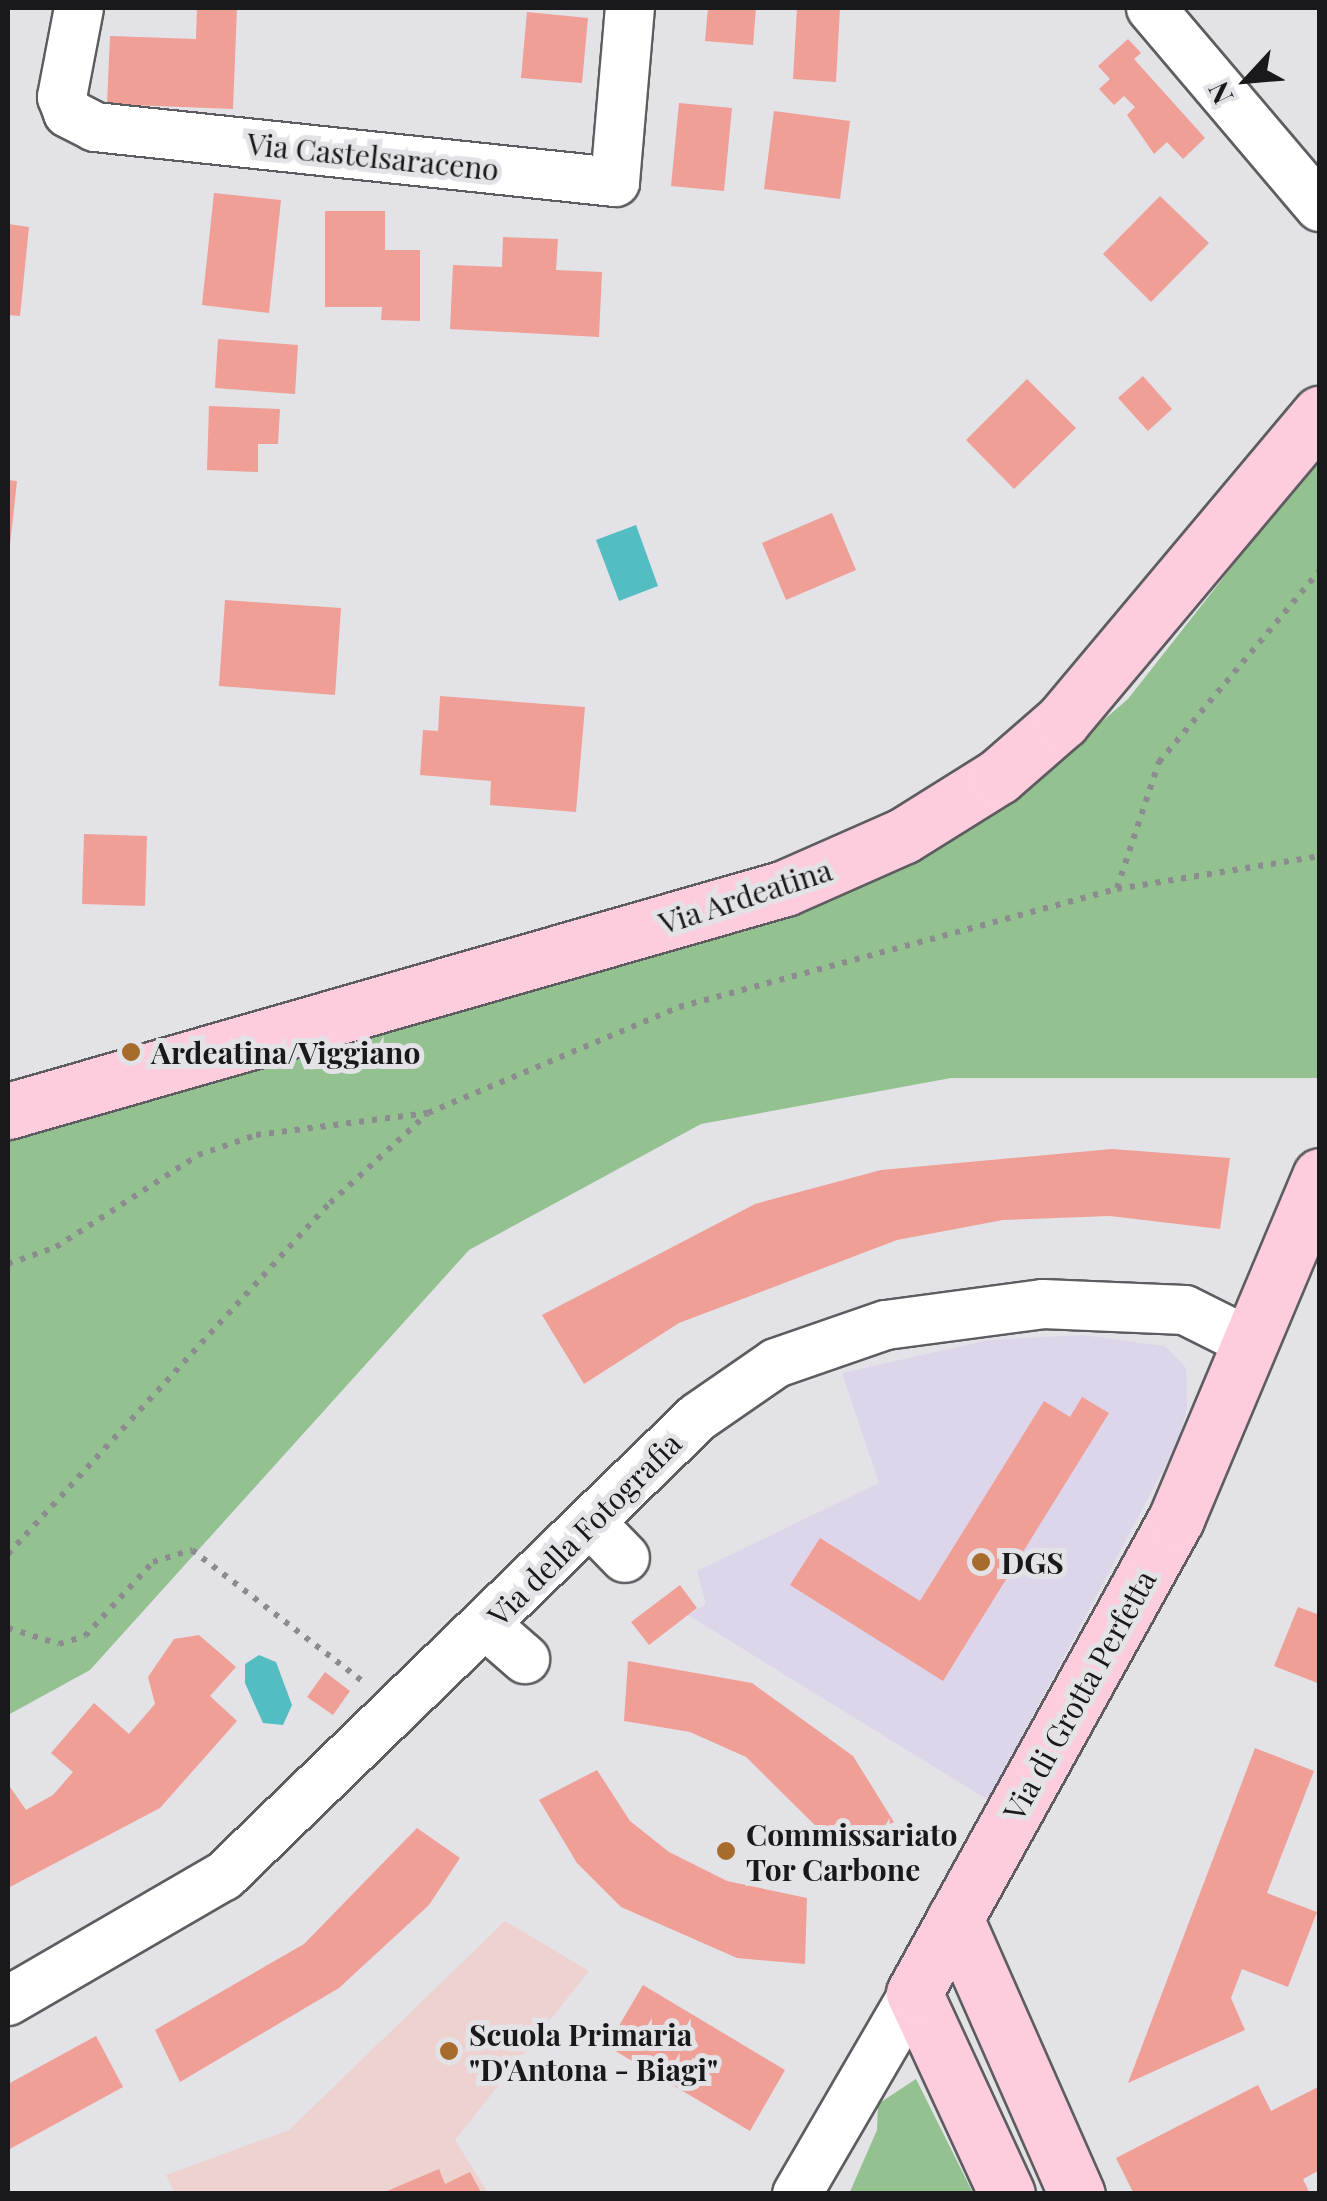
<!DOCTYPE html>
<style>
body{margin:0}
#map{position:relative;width:1327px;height:2201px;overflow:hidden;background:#e3e2e7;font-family:"Playfair Display",serif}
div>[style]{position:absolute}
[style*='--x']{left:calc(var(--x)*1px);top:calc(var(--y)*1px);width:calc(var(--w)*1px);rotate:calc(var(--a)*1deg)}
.commercial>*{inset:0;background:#ddd5ea}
.education>*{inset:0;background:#edd2cf}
.green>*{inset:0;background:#94c190}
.water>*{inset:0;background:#53bdc2}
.building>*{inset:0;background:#ef9f95}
.path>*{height:6px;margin-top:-3px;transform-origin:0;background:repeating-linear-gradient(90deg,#8c8b8f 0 5px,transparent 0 13px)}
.roads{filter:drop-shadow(2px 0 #5d5d61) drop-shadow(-2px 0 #5d5d61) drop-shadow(0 2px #5d5d61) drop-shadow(0 -2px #5d5d61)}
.minor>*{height:48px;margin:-24px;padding:0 24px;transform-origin:24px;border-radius:24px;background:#fff}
.major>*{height:55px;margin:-27.5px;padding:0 27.5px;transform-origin:27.5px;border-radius:27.5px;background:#fdcdde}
.dots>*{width:28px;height:28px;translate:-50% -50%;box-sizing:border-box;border:5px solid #e3e2e7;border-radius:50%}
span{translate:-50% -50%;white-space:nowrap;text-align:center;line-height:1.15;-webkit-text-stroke:10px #e3e2e7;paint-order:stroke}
.street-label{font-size:30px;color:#19191b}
.poi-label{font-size:30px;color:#19191b;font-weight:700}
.left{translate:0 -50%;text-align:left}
.frame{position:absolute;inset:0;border:10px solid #19191b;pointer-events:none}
.north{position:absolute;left:1197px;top:30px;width:100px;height:100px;-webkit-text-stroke:8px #e3e2e7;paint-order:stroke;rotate:244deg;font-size:28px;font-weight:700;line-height:40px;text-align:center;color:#19191b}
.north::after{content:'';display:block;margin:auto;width:35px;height:45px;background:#19191b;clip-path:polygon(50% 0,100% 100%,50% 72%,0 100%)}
</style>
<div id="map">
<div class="commercial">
<i style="clip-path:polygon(1082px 1335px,1165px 1346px,1186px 1368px,1187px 1408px,1179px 1440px,988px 1800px,688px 1615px,706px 1604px,697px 1571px,879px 1483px,842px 1373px,989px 1340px)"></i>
</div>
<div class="education">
<i style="clip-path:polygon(505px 1921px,589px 1971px,455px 2140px,488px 2193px,175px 2193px,166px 2175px,289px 2130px)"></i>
</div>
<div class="green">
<i style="clip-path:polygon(1319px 456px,1319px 1078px,951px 1078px,701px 1124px,469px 1250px,90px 1670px,8px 1715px,8px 1140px,712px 936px,868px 877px,1001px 808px,1128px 699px)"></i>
<i style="clip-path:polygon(916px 2079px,973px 2193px,849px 2194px,877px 2130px,878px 2104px)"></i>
</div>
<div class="water">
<i style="clip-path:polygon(636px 525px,658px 586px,619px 601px,596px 540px)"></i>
<i style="clip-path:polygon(259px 1655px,276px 1662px,292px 1705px,283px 1725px,263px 1723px,245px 1683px,245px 1664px)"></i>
</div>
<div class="building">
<i style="clip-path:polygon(197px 8px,237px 8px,233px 109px,107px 104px,110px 36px,196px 39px)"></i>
<i style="clip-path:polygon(708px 8px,756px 8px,753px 45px,705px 41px)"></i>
<i style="clip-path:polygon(797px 8px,840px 8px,836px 82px,793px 79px)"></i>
<i style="clip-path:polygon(527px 12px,588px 18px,582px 83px,521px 78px)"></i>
<i style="clip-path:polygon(1128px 39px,1141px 53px,1134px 59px,1205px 138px,1183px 159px,1167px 142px,1154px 154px,1127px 115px,1135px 107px,1124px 96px,1114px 105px,1099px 89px,1110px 79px,1098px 66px)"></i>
<i style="clip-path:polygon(679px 103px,732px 108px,724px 191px,671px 186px)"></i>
<i style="clip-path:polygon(774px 111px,850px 121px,840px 199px,764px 189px)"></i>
<i style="clip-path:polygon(214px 193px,281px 200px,269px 313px,202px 305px)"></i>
<i style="clip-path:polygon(1160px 196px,1209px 243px,1151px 302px,1103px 254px)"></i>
<i style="clip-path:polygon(325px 211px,385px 211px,385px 250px,420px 250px,420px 321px,381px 320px,382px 307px,325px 307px)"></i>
<i style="clip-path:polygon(8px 224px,29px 227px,20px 316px,8px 315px)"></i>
<i style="clip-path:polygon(503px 237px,558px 239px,556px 270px,602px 272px,599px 337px,450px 329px,453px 265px,502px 267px)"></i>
<i style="clip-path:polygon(218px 339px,298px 345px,295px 394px,215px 388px)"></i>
<i style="clip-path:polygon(1143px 376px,1172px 409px,1148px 431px,1118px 398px)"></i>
<i style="clip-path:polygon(1027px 379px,1076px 428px,1014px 489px,966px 440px)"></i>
<i style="clip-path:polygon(209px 406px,280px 409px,278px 444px,258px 444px,258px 472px,207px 470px)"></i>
<i style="clip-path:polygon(8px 480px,17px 481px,10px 545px,8px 545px)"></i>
<i style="clip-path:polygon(832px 513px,856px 570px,786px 600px,762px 543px)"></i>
<i style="clip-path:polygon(225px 600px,341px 608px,335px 695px,219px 686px)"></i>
<i style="clip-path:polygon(440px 696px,585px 707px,576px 812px,490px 805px,491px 781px,420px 775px,423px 730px,438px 731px)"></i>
<i style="clip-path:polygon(84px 834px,147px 836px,145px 906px,82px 904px)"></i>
<i style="clip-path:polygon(1112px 1149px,1230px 1158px,1220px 1229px,1110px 1216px,1003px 1220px,897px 1240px,679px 1323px,584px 1384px,542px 1315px,755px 1204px,881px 1170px)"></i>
<i style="clip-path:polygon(1082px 1397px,1109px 1413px,943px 1681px,790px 1585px,820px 1538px,920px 1601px,1044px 1401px,1070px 1417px)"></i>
<i style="clip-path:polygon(680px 1585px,697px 1608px,649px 1645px,631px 1622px)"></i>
<i style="clip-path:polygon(1298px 1607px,1320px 1615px,1320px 1684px,1274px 1666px)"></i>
<i style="clip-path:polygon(199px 1635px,236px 1667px,210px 1696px,237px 1721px,160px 1808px,8px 1888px,8px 1784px,26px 1810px,53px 1795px,73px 1772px,51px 1753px,94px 1703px,129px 1734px,155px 1704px,148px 1677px,174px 1639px)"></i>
<i style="clip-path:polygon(628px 1661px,752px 1683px,853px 1756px,894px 1822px,837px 1847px,746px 1757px,690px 1732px,624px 1721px)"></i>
<i style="clip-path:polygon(325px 1672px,350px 1691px,333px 1715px,307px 1697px)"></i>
<i style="clip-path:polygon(1255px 1748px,1314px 1771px,1267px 1893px,1317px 1912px,1288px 1987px,1242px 1969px,1231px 1998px,1245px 2030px,1128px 2083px)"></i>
<i style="clip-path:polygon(597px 1770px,630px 1821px,669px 1852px,727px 1881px,807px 1898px,805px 1964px,737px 1958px,621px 1907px,577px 1863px,539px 1800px)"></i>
<i style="clip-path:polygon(417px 1828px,460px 1858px,429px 1905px,339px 1988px,180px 2082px,155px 2030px,304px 1944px)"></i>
<i style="clip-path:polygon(643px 1985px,785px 2070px,750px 2131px,607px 2046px)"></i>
<i style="clip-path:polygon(96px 2036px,123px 2087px,8px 2150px,8px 2084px)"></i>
<i style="clip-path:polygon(1258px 2085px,1271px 2111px,1320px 2086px,1320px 2170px,1303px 2179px,1310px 2194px,1134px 2194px,1116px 2158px)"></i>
<i style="clip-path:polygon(439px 2169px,445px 2184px,470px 2172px,482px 2194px,380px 2194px)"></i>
</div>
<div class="path">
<i style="--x:1117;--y:888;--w:133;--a:-71.6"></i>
<i style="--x:1159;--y:762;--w:251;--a:-50"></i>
<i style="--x:8;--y:1264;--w:51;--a:-19.5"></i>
<i style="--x:56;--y:1247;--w:169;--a:-32.9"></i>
<i style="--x:198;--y:1155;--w:61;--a:-19"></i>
<i style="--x:256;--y:1135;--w:173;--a:-7.3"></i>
<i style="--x:428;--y:1113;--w:272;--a:-22.9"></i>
<i style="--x:679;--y:1007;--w:454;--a:-15.1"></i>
<i style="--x:1117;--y:889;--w:206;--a:-9.2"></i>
<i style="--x:8;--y:1554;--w:476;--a:-47.5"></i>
<i style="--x:330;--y:1203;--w:132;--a:-42.5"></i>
<i style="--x:8;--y:1628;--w:53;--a:17.4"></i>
<i style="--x:59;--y:1644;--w:27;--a:-17"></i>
<i style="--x:85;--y:1636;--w:100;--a:-47.4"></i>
<i style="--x:153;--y:1562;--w:41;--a:-17.1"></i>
<i style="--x:192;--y:1550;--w:220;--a:37.6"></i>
</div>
<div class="roads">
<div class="minor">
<i style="--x:79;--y:8;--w:91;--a:100.8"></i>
<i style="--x:62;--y:97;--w:17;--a:69"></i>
<i style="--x:68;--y:113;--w:30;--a:27"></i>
<i style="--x:95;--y:127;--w:523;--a:6.04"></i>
<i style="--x:615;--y:182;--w:175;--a:-85.1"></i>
<i style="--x:1151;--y:8;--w:261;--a:49.7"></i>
<i style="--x:590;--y:1522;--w:50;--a:45.8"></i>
<i style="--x:486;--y:1625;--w:52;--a:41.1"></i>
<i style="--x:8;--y:2001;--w:250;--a:-30.1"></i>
<i style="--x:224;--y:1876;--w:660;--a:-44.08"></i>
<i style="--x:698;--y:1417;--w:95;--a:-34.7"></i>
<i style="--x:776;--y:1363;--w:116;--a:-19.1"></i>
<i style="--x:886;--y:1325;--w:158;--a:-7.6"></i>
<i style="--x:1043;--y:1304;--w:142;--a:2.4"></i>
<i style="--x:1185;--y:1310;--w:76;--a:26.6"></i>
<i style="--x:797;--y:2194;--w:233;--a:-59.8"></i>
</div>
<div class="major">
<i style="--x:8;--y:1111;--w:808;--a:-16.01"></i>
<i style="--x:785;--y:888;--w:129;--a:-23.8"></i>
<i style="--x:903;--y:836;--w:113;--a:-32"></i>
<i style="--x:999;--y:776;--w:84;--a:-41.1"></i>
<i style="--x:1062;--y:721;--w:401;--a:-50"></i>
<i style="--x:955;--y:1918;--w:302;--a:66.2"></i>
<i style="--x:1007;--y:2194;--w:221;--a:-114.8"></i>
<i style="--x:914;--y:1993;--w:542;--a:-61.07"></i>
<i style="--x:1176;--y:1519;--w:372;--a:-67.2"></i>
</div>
</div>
<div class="dots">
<i style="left:131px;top:1052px;background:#a76c2d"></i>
<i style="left:981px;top:1562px;background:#a76c2d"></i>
<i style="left:726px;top:1851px;background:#a76c2d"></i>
<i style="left:449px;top:2051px;background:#a76c2d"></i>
</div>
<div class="street-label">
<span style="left:373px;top:156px;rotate:6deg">Via Castelsaraceno</span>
<span style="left:745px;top:896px;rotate:-18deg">Via Ardeatina</span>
<span style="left:584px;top:1529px;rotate:-45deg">Via della Fotografia</span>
<span style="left:1079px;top:1695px;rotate:-61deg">Via di Grotta Perfetta</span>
</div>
<div class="poi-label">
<span class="left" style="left:151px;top:1052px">Ardeatina/Viggiano</span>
<span class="left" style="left:1001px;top:1562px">DGS</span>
<span class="left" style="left:746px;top:1851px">Commissariato<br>Tor Carbone</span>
<span class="left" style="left:469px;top:2051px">Scuola Primaria<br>"D'Antona - Biagi"</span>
</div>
<div class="frame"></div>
<div class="north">N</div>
</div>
